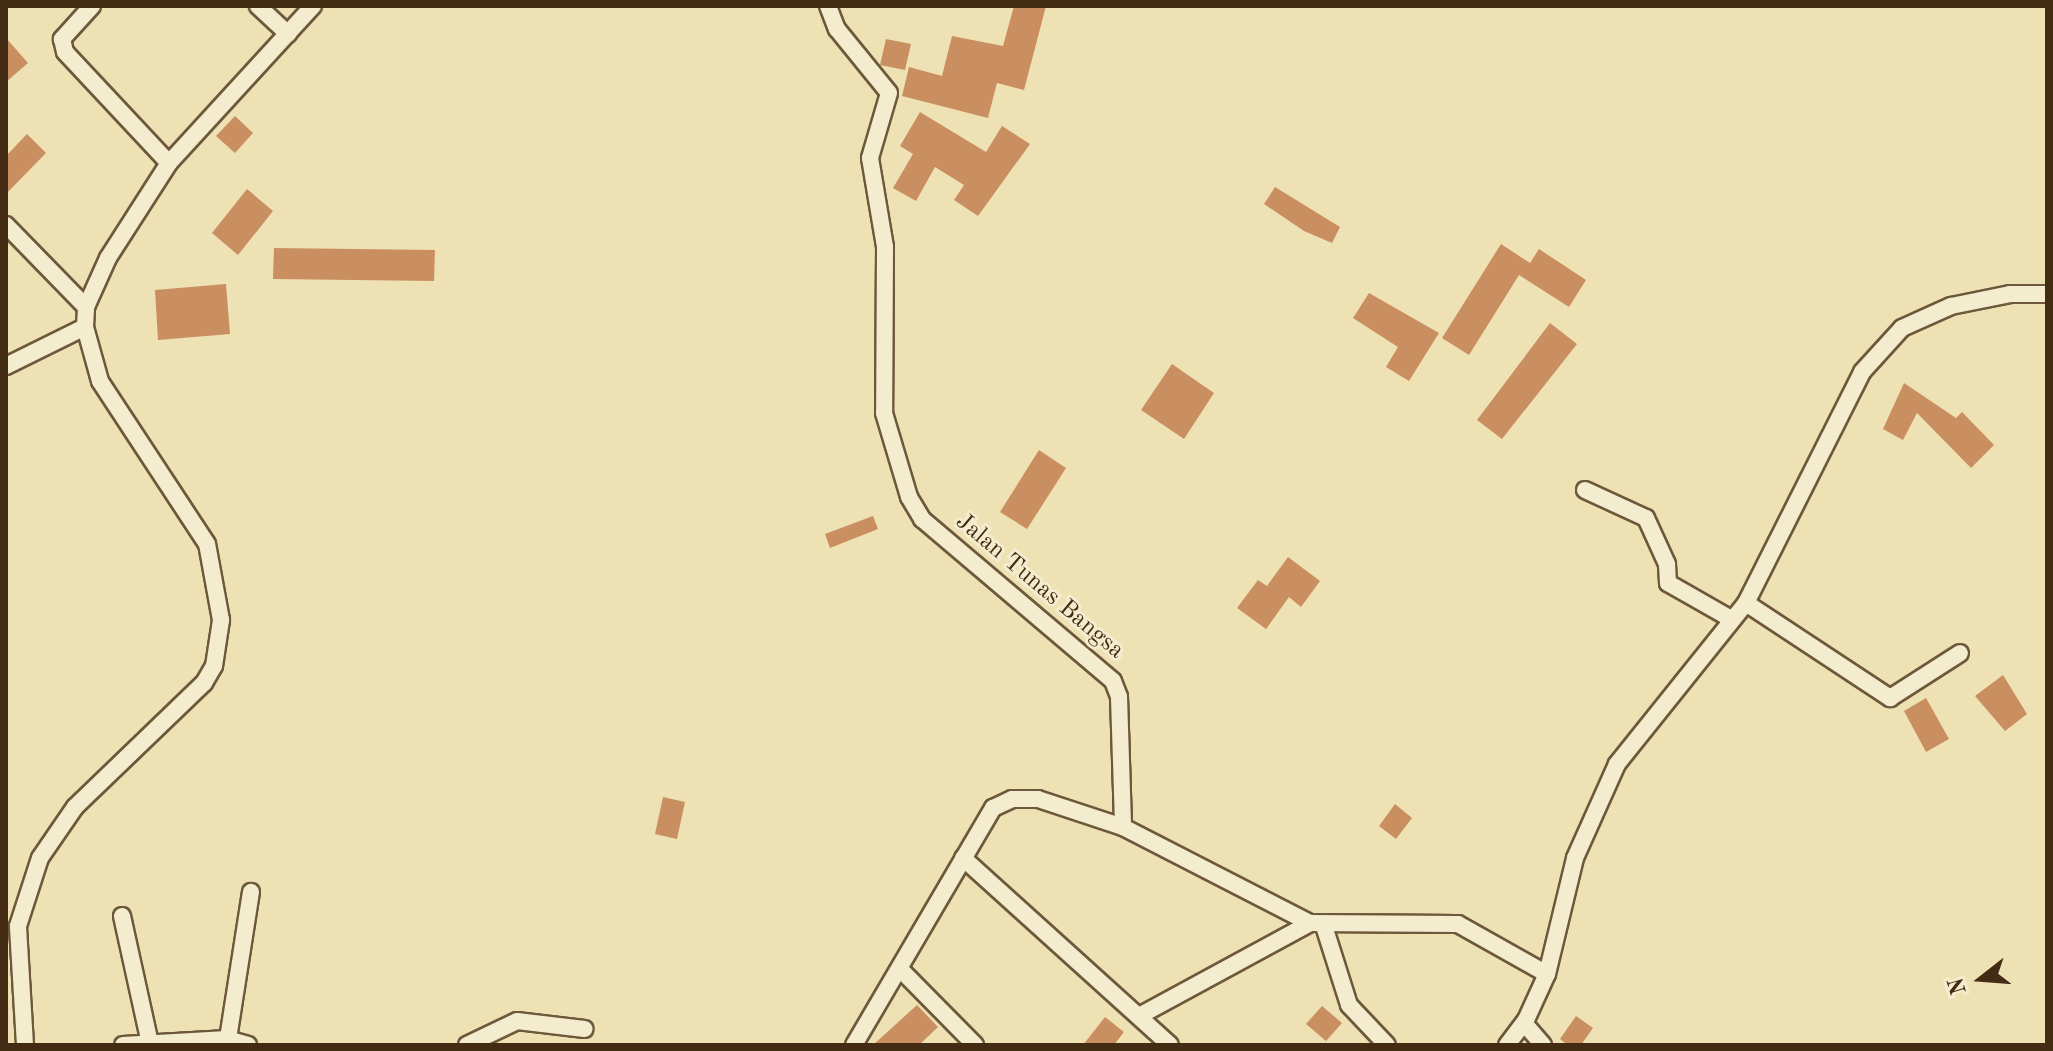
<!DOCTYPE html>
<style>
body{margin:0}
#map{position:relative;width:2053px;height:1051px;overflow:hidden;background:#eee1b4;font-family:"Old Standard TT",serif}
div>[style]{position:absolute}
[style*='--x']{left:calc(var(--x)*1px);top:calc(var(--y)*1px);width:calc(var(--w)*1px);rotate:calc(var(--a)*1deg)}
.building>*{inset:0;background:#ca8f60}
.roads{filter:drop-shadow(2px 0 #6e583b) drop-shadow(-2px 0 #6e583b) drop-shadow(0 2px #6e583b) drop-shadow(0 -2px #6e583b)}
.minor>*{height:16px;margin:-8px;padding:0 8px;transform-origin:8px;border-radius:8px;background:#f4ecce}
span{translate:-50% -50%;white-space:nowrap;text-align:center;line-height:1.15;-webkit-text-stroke:6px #f4ecce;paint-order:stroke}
.street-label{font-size:24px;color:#442b13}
.frame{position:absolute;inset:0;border:8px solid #442b13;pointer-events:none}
.north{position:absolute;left:1941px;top:939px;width:80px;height:80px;-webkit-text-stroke:6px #f4ecce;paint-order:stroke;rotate:253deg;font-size:22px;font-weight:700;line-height:32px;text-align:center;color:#442b13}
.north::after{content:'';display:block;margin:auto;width:28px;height:36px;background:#442b13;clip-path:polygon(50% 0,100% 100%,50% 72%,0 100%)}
</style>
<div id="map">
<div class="building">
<i style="clip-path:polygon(1014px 6px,1046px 6px,1024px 90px,997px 83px,988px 118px,902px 96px,909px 67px,942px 76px,952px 36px,1003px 46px)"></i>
<i style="clip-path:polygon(6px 38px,28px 63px,6px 82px)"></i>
<i style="clip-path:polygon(886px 39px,911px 44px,905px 70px,880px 65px)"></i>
<i style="clip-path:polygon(920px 112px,986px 152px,1002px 126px,1030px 144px,978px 216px,954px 200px,964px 185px,935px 167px,916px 201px,893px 188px,913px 154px,900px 146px)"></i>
<i style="clip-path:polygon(235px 116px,253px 133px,235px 153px,216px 136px)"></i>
<i style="clip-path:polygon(27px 134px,46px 153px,6px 194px,6px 156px)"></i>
<i style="clip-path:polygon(1275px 187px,1340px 227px,1332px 243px,1304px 231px,1264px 204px)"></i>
<i style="clip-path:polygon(247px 189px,273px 211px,238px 255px,212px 233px)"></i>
<i style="clip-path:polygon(1501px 244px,1530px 263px,1539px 249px,1586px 280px,1569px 307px,1519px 275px,1469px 355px,1442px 338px)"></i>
<i style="clip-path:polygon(274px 248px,435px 250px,434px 281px,273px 279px)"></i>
<i style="clip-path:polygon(226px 284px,230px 334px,158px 340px,155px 290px)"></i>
<i style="clip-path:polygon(1369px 293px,1439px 333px,1409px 381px,1386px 367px,1398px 347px,1353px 318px)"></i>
<i style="clip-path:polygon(1550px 323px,1577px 344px,1502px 439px,1477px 420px)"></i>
<i style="clip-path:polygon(1172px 364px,1214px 393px,1184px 439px,1141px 410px)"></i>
<i style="clip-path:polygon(1904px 383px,1956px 418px,1962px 412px,1994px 445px,1971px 468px,1917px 413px,1903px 440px,1883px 429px)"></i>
<i style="clip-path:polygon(1039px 450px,1066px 468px,1027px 529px,1000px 512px)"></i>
<i style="clip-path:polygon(873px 516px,878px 529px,830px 548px,825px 534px)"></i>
<i style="clip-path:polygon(1288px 557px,1320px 581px,1301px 607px,1289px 597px,1266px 629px,1237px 608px,1258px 580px,1267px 586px)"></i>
<i style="clip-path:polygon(2003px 675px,2027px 714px,2005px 731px,1975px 696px)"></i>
<i style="clip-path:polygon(1926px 698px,1949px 739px,1926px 752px,1904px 711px)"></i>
<i style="clip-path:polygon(663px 797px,685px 802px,677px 839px,655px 834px)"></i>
<i style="clip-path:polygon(1395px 804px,1412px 818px,1396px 839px,1379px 826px)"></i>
<i style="clip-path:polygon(917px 1005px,938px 1027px,919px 1045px,873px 1045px)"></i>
<i style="clip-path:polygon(1322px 1006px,1342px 1023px,1326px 1041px,1306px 1024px)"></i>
<i style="clip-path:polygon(1576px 1016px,1593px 1028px,1581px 1045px,1568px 1045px,1560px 1039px)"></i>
<i style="clip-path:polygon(1105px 1017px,1124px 1032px,1114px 1045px,1083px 1045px)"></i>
</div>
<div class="roads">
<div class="minor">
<i style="--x:92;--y:6;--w:45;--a:132.3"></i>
<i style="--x:62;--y:39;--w:13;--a:77"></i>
<i style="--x:65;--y:52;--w:152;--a:46.9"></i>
<i style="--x:258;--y:6;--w:41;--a:43"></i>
<i style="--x:828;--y:6;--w:25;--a:69"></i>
<i style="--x:837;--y:29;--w:82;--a:50.9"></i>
<i style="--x:889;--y:93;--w:68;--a:106.3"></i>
<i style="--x:870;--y:158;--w:90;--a:80.4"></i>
<i style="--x:885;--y:247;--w:166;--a:90.3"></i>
<i style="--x:884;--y:413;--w:88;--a:73.4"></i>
<i style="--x:909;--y:497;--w:26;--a:59"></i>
<i style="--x:922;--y:519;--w:250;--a:40.3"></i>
<i style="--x:1113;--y:681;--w:17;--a:69"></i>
<i style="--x:1119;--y:697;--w:130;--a:88.2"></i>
<i style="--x:1123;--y:827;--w:210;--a:27.2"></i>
<i style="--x:1310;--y:923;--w:148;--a:0.4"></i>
<i style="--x:1458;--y:924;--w:102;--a:29.3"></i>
<i style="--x:6;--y:225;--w:115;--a:45.7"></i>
<i style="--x:6;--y:366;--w:88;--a:-26.3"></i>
<i style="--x:1585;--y:490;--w:67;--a:24.7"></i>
<i style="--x:1646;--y:518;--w:51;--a:65.5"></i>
<i style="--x:1667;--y:564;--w:19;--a:87"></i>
<i style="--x:1668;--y:583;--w:73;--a:29.7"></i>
<i style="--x:1746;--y:603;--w:173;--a:33.4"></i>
<i style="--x:1890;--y:698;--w:83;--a:-32.7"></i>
<i style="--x:963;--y:858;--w:279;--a:42.1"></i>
<i style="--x:122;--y:916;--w:130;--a:77.6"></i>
<i style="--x:1324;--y:926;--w:83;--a:72.4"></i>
<i style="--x:1349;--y:1005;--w:55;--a:46.5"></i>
<i style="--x:900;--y:969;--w:107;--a:45.4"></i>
<i style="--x:1139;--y:1016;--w:195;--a:-28.5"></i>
<i style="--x:1524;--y:1023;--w:29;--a:49"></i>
<i style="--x:25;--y:1045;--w:119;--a:-93.4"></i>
<i style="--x:18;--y:926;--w:71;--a:-72.1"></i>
<i style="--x:40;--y:858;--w:62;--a:-55.5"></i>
<i style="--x:75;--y:807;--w:179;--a:-43.9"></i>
<i style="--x:204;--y:683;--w:20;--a:-60"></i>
<i style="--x:214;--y:666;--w:47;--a:-81.3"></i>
<i style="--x:221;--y:620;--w:77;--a:-100.4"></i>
<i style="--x:207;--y:544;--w:195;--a:-123.3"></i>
<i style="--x:100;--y:381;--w:56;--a:-105.5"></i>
<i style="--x:85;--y:327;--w:20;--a:-87"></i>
<i style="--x:86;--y:307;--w:54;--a:-65.8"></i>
<i style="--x:108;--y:258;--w:113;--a:-57.3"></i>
<i style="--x:169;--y:163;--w:213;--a:-47.5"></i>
<i style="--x:123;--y:1045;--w:104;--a:-3.3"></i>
<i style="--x:227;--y:1039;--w:22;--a:16"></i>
<i style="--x:227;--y:1045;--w:155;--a:-81.1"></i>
<i style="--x:467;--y:1045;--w:55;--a:-25.6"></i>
<i style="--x:517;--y:1021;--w:68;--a:6.7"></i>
<i style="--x:854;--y:1045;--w:275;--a:-59.6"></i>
<i style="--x:993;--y:808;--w:21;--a:-25"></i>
<i style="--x:1012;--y:799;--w:26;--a:0"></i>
<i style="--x:1038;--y:799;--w:89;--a:18.2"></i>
<i style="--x:1507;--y:1045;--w:31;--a:-53"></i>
<i style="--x:1526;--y:1020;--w:51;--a:-65.5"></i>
<i style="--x:1547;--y:974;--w:119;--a:-76.4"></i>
<i style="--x:1575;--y:858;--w:103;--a:-65.9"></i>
<i style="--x:1617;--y:764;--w:206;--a:-51.3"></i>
<i style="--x:1746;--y:603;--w:258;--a:-63.3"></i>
<i style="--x:1862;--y:372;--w:59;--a:-47.7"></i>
<i style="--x:1902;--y:328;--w:54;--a:-24.2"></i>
<i style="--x:1951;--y:306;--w:60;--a:-11.5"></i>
<i style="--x:2010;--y:294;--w:37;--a:0"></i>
</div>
</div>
<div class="street-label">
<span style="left:1039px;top:587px;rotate:40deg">Jalan Tunas Bangsa</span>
</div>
<div class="frame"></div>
<div class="north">N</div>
</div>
